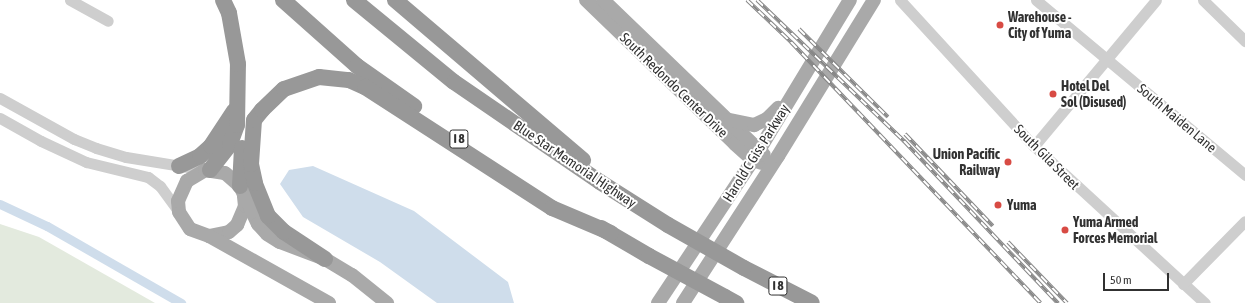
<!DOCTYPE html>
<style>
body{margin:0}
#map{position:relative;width:1245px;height:303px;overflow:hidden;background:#fff;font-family:"Asap Condensed",sans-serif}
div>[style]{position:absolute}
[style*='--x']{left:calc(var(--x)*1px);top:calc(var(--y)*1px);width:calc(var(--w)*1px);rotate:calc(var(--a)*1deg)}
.green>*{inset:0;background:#e3eade}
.water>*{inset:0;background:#cfddeb}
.canal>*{height:9px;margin:-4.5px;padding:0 4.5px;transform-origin:4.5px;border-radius:4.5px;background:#cfddeb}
.minor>*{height:11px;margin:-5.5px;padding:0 5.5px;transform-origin:5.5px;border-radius:5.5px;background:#cecece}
.major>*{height:14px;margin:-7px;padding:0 7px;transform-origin:7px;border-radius:7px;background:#a9a9a9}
.highway>*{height:16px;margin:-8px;padding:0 8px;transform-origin:8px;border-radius:8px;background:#989898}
.rail>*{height:4px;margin-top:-2px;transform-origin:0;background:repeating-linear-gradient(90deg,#fff 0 8px,#868686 0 16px);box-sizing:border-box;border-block:1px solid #868686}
.highway-bridge>*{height:16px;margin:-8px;padding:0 8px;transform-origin:8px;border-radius:8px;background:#989898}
.dots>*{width:11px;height:11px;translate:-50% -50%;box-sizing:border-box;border:2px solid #fff;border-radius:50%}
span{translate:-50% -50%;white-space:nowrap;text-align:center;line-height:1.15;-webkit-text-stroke:4px #fff;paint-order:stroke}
.shield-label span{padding:1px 3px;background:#fff;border:1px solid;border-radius:3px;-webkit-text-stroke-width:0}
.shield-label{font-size:13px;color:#313131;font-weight:700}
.poi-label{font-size:14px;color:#313131;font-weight:700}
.left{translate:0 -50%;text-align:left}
.right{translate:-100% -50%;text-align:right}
.street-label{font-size:14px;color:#313131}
.scale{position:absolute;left:1103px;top:273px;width:66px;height:18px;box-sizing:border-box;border:2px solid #313131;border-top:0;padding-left:5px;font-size:12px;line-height:14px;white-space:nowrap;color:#313131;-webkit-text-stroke:3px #fff;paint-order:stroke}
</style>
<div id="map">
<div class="green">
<i style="clip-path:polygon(0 224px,39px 237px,155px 303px,0 303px)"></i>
</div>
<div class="water">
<i style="clip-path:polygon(313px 166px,414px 211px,508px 282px,514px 303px,437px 303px,380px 262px,303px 217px,280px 184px,289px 170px)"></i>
</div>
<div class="canal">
<i style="--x:0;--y:204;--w:52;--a:25.1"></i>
<i style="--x:47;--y:226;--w:155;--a:29.9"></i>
</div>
<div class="minor">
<i style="--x:70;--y:0;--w:43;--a:28.9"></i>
<i style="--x:900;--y:0;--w:198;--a:47.5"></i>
<i style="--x:1034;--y:146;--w:232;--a:42.6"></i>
<i style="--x:1036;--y:0;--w:273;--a:39.9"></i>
<i style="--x:1203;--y:0;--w:59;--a:44.3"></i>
<i style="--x:0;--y:98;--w:85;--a:29"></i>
<i style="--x:74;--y:139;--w:24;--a:22"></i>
<i style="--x:96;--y:148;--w:31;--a:17"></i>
<i style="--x:126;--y:157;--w:80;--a:9.3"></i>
<i style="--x:0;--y:118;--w:47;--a:29.3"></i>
<i style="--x:41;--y:141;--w:50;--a:25"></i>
<i style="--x:86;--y:162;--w:64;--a:13.6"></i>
<i style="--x:148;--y:177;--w:15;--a:37"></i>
<i style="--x:160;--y:186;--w:32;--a:54"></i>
<i style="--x:1034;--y:146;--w:190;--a:-50.1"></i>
<i style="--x:1183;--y:284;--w:88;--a:-45.5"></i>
</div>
<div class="major">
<i style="--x:586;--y:0;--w:207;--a:44"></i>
<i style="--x:735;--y:144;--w:24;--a:42"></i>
<i style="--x:753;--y:160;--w:9;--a:18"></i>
<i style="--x:603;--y:0;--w:223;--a:43.9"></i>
<i style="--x:730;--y:120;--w:25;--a:12"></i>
<i style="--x:754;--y:125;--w:14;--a:-25"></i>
<i style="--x:767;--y:119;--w:16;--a:-45"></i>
<i style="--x:209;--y:236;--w:20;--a:-11"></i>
<i style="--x:229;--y:232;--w:11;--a:-41"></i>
<i style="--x:237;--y:225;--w:21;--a:-67"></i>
<i style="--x:245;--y:206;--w:10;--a:-96"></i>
<i style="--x:329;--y:303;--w:137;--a:-150.8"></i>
<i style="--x:209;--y:236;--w:20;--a:-160"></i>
<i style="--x:190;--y:229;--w:20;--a:-123"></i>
<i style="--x:179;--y:212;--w:11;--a:-95"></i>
<i style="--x:178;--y:201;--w:22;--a:-66"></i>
<i style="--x:187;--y:181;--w:21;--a:-31"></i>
<i style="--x:205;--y:170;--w:20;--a:9"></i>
<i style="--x:225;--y:173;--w:20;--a:41"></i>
<i style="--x:240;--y:186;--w:42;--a:64.7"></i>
<i style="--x:258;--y:224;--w:13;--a:48"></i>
<i style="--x:267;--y:234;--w:15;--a:32"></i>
<i style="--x:280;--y:242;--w:48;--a:20.7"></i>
<i style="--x:325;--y:259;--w:31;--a:31"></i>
<i style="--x:352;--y:275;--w:45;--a:38.7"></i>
<i style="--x:658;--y:303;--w:172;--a:-56.4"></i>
<i style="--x:753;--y:160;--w:187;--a:-58.8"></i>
<i style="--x:683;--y:303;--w:175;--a:-57.1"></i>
<i style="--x:778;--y:156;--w:183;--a:-58.4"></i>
</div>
<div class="highway">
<i style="--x:283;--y:0;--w:99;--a:41.7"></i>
<i style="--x:357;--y:66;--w:70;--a:35.1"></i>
<i style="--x:354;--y:0;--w:129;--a:39.4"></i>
<i style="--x:454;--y:82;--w:177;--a:34.4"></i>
<i style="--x:600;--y:182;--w:80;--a:32.3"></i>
<i style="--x:395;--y:0;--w:247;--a:40.4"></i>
<i style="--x:179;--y:166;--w:23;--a:-25"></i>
<i style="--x:200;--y:156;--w:15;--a:-42"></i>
<i style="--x:211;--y:146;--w:42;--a:-56.7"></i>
<i style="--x:210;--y:170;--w:33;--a:-52"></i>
<i style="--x:230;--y:144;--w:20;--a:-70"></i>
<i style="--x:237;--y:125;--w:61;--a:-89.1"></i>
<i style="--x:238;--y:64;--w:52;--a:-100"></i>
<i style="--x:229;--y:13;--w:14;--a:-115"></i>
<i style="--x:240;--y:186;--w:38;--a:-87"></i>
<i style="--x:601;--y:228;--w:56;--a:30.3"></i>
<i style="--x:325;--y:259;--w:49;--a:-146.6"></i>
<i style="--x:284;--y:232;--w:23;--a:-135"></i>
<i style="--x:268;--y:216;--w:35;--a:-112"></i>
<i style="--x:255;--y:183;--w:19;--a:-102"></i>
<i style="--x:251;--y:164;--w:44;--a:-86.1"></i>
<i style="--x:254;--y:120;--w:13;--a:-51"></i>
<i style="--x:262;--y:110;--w:30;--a:-44"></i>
<i style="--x:284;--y:89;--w:37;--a:-19"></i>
<i style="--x:319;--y:77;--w:30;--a:6"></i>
<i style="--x:349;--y:80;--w:17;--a:24"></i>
<i style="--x:365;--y:87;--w:223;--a:32.9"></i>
<i style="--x:552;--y:208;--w:64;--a:23"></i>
<i style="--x:744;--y:268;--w:76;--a:27.2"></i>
<i style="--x:725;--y:297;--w:13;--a:29"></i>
</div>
<div class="rail">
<i style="--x:747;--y:0;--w:61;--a:43.7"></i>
<i style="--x:791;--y:42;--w:361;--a:46.3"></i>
<i style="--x:757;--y:0;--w:204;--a:43.8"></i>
<i style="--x:904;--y:141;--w:224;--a:46.5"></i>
<i style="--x:799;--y:29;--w:125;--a:44.7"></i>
<i style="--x:905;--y:134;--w:127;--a:46.3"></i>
<i style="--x:1008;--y:242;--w:85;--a:46"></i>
</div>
<div class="highway-bridge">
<i style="--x:668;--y:225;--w:87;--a:29.5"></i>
<i style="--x:649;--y:256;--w:86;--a:28.3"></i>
</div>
<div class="dots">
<i style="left:1000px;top:25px;background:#d84b44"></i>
<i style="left:1053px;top:94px;background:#d84b44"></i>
<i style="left:1008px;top:162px;background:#d84b44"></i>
<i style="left:998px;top:205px;background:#d84b44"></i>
<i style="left:1065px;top:230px;background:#d84b44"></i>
</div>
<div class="shield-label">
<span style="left:459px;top:139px">I 8</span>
<span style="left:778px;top:286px">I 8</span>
</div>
<div class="poi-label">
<span class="left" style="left:1008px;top:25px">Warehouse -<br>City of Yuma</span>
<span class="left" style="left:1061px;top:94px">Hotel Del<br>Sol (Disused)</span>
<span class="right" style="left:1000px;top:162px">Union Pacific<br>Railway</span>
<span class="left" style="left:1007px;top:205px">Yuma</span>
<span class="left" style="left:1073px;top:230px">Yuma Armed<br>Forces Memorial</span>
</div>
<div class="street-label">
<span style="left:674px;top:85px;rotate:44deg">South Redondo Center Drive</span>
<span style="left:1177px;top:118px;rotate:40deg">South Maiden Lane</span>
<span style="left:756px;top:153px;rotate:-58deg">Harold C Giss Parkway</span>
<span style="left:1047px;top:157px;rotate:45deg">South Gila Street</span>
<span style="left:575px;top:164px;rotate:34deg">Blue Star Memorial Highway</span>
</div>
<div class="scale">50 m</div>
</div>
